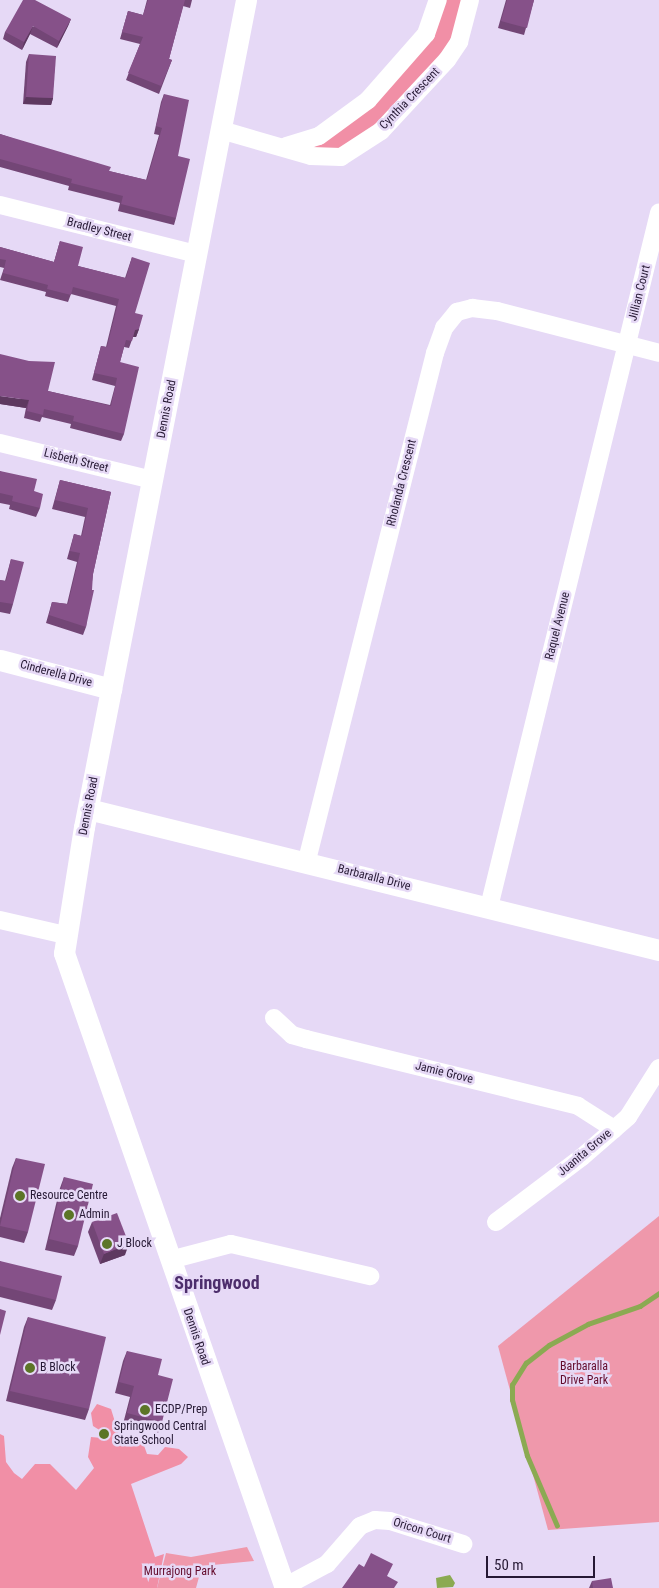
<!DOCTYPE html>
<style>
body{margin:0}
#map{position:relative;width:659px;height:1588px;overflow:hidden;background:#e6d9f6;font-family:"Roboto Condensed",sans-serif}
div>[style]{position:absolute}
[style*='--x']{left:calc(var(--x)*1px);top:calc(var(--y)*1px);width:calc(var(--w)*1px);rotate:calc(var(--a)*1deg)}
.green>*{inset:0;background:#ef98ab}
.forest>*{inset:0;background:#f18fa6}
.water>*{inset:0;background:#8baa52}
.stream>*{height:4.5px;margin:-2.25px;padding:0 2.25px;transform-origin:2.25px;border-radius:2.25px;background:#8baa52}
.minor>*{height:18px;margin:-9px;padding:0 9px;transform-origin:9px;border-radius:9px;background:#fff}
.tertiary>*{height:21px;margin:-10.5px;padding:0 10.5px;transform-origin:10.5px;border-radius:10.5px;background:#fff}
.wall>*{inset:0;background:#734676}
.shaded-wall>*{inset:0;background:#5e3960}
.building>*{inset:0;background:#865189}
.dots>*{width:14px;height:14px;translate:-50% -50%;box-sizing:border-box;border:2px solid #e6d9f6;border-radius:50%}
span{translate:-50% -50%;white-space:nowrap;text-align:center;line-height:1.15;-webkit-text-stroke:5px #e6d9f6;paint-order:stroke}
.street-label{font-size:12px;color:#261934}
.poi-label{font-size:12px;color:#261934}
.left{translate:0 -50%;text-align:left}
.park-label{font-size:12px;color:#640c2d}
.district-label{font-size:18px;color:#4d2e6c;font-weight:700}
.scale{position:absolute;left:486px;top:1556px;width:109px;height:22px;box-sizing:border-box;border:2px solid #261934;border-top:0;padding-left:6px;font-size:15px;line-height:18px;white-space:nowrap;color:#261934;-webkit-text-stroke:4px #e6d9f6;paint-order:stroke}
</style>
<div id="map">
<div class="green">
<i style="clip-path:polygon(659px 1216px,659px 1522px,548px 1530px,498px 1346px)"></i>
<i style="clip-path:polygon(247px 1547px,254px 1561px,202px 1566px,196px 1588px,157px 1588px,166px 1553px,191px 1557px)"></i>
</div>
<div class="forest">
<i style="clip-path:polygon(443px 0,464px 0,458px 26px,442px 58px,381px 124px,342px 151px,313px 148px,336px 130px)"></i>
<i style="clip-path:polygon(97px 1404px,111px 1409px,120px 1438px,130px 1442px,142px 1440px,147px 1454px,158px 1455px,165px 1447px,179px 1449px,188px 1457px,181px 1464px,131px 1484px,155px 1557px,164px 1554px,157px 1588px,0 1588px,0 1434px,4px 1436px,6px 1462px,14px 1473px,22px 1479px,35px 1464px,50px 1464px,76px 1490px,94px 1468px,88px 1457px,91px 1437px,102px 1438px,101px 1431px,93px 1426px,91px 1413px)"></i>
</div>
<div class="water">
<i style="clip-path:polygon(450px 1575px,455px 1583px,453px 1587px,437px 1588px,436px 1578px)"></i>
</div>
<div class="stream">
<i style="--x:557;--y:1526;--w:76;--a:-113.2"></i>
<i style="--x:527;--y:1456;--w:58;--a:-105"></i>
<i style="--x:512;--y:1400;--w:15;--a:-90"></i>
<i style="--x:512;--y:1385;--w:26;--a:-58"></i>
<i style="--x:526;--y:1363;--w:29;--a:-38"></i>
<i style="--x:549;--y:1345;--w:44;--a:-28.3"></i>
<i style="--x:588;--y:1324;--w:55;--a:-19.1"></i>
<i style="--x:640;--y:1306;--w:23;--a:-34"></i>
</div>
<div class="minor">
<i style="--x:221;--y:130;--w:94;--a:16.1"></i>
<i style="--x:311;--y:156;--w:30;--a:2"></i>
<i style="--x:341;--y:157;--w:48;--a:-33"></i>
<i style="--x:381;--y:131;--w:97;--a:-47.1"></i>
<i style="--x:447;--y:60;--w:22;--a:-56"></i>
<i style="--x:459;--y:42;--w:43;--a:-75.3"></i>
<i style="--x:286;--y:146;--w:34;--a:-17"></i>
<i style="--x:319;--y:136;--w:61;--a:-36.3"></i>
<i style="--x:368;--y:100;--w:88;--a:-48.7"></i>
<i style="--x:426;--y:34;--w:36;--a:-71"></i>
<i style="--x:0;--y:205;--w:203;--a:14"></i>
<i style="--x:0;--y:443;--w:157;--a:13.6"></i>
<i style="--x:307;--y:860;--w:523;--a:-75.83"></i>
<i style="--x:435;--y:353;--w:27;--a:-70"></i>
<i style="--x:444;--y:328;--w:21;--a:-51"></i>
<i style="--x:457;--y:312;--w:16;--a:-15"></i>
<i style="--x:472;--y:308;--w:25;--a:7"></i>
<i style="--x:497;--y:311;--w:167;--a:14.5"></i>
<i style="--x:489;--y:907;--w:715;--a:-76.24"></i>
<i style="--x:0;--y:920;--w:67;--a:13"></i>
<i style="--x:274;--y:1018;--w:25;--a:43"></i>
<i style="--x:292;--y:1035;--w:15;--a:16"></i>
<i style="--x:306;--y:1039;--w:280;--a:13.8"></i>
<i style="--x:578;--y:1106;--w:43;--a:32.6"></i>
<i style="--x:496;--y:1222;--w:108;--a:-37.1"></i>
<i style="--x:582;--y:1157;--w:61;--a:-41"></i>
<i style="--x:628;--y:1117;--w:58;--a:-57.7"></i>
<i style="--x:170;--y:1260;--w:63;--a:-14.7"></i>
<i style="--x:231;--y:1244;--w:143;--a:13"></i>
<i style="--x:284;--y:1587;--w:49;--a:-28.1"></i>
<i style="--x:327;--y:1564;--w:50;--a:-49"></i>
<i style="--x:360;--y:1526;--w:16;--a:-22"></i>
<i style="--x:375;--y:1520;--w:15;--a:4"></i>
<i style="--x:390;--y:1521;--w:77;--a:17.5"></i>
</div>
<div class="tertiary">
<i style="--x:246;--y:0;--w:843;--a:101.08"></i>
<i style="--x:84;--y:827;--w:128;--a:99"></i>
<i style="--x:64;--y:953;--w:672;--a:70.81"></i>
<i style="--x:0;--y:660;--w:115;--a:14.6"></i>
<i style="--x:88;--y:809;--w:588;--a:13.87"></i>
</div>
<div class="wall">
<i style="clip-path:polygon(147px 0,192px 0,190px 8px,183px 6px,169px 59px,172px 60px,159px 94px,126px 80px,140px 44px,120px 39px,128px 11px,143px 15px)"></i>
<i style="clip-path:polygon(506px 0,534px 0,524px 35px,498px 28px)"></i>
<i style="clip-path:polygon(71px 19px,68px 26px,57px 48px,30px 34px,22px 50px,3px 39px,5px 32px)"></i>
<i style="clip-path:polygon(29px 54px,53px 98px,51px 105px,23px 104px,26px 62px)"></i>
<i style="clip-path:polygon(164px 94px,178px 156px,176px 218px,174px 225px,118px 211px,120px 203px,68px 190px,69px 186px,0 167px,0 134px,109px 171px,146px 180px,159px 135px,154px 134px,161px 102px)"></i>
<i style="clip-path:polygon(60px 241px,78px 266px,125px 278px,132px 257px,135px 313px,139px 329px,136px 337px,133px 337px,129px 348px,124px 347px,120px 362px,124px 434px,121px 441px,70px 428px,71px 424px,42px 417px,40px 422px,24px 418px,26px 408px,0 404px,48px 391px,110px 405px,115px 386px,92px 380px,101px 346px,106px 347px,116px 306px,71px 294px,68px 302px,45px 296px,46px 292px,0 280px,4px 268px,0 267px,0 247px,54px 262px)"></i>
<i style="clip-path:polygon(0 471px,34px 491px,40px 508px,36px 517px,9px 509px,10px 505px,0 503px)"></i>
<i style="clip-path:polygon(60px 480px,111px 492px,93px 574px,86px 627px,83px 635px,46px 623px,52px 602px,67px 604px,77px 562px,67px 559px,74px 534px,81px 536px,85px 517px,52px 509px)"></i>
<i style="clip-path:polygon(11px 559px,13px 604px,10px 614px,0 612px,0 580px,5px 581px)"></i>
<i style="clip-path:polygon(16px 1158px,28px 1232px,24px 1243px,0 1237px,0 1218px,12px 1168px)"></i>
<i style="clip-path:polygon(64px 1177px,78px 1246px,74px 1256px,45px 1250px,60px 1188px)"></i>
<i style="clip-path:polygon(92px 1222px,125px 1255px,100px 1264px,88px 1232px)"></i>
<i style="clip-path:polygon(0 1261px,56px 1300px,52px 1310px,0 1297px)"></i>
<i style="clip-path:polygon(28px 1317px,89px 1409px,85px 1420px,6px 1401px,24px 1327px)"></i>
<i style="clip-path:polygon(127px 1351px,158px 1375px,162px 1422px,158px 1433px,123px 1424px,130px 1397px,115px 1393px,123px 1361px)"></i>
<i style="clip-path:polygon(592px 1581px,613px 1588px,589px 1588px)"></i>
</div>
<div class="shaded-wall">
<i style="clip-path:polygon(71px 19px,68px 26px,57px 48px,59px 41px)"></i>
<i style="clip-path:polygon(33px 26px,30px 34px,22px 50px,24px 42px)"></i>
<i style="clip-path:polygon(26px 97px,53px 98px,51px 105px,23px 104px)"></i>
<i style="clip-path:polygon(139px 329px,136px 337px,132px 337px,135px 330px)"></i>
<i style="clip-path:polygon(0 396px,29px 400px,26px 408px,0 404px)"></i>
<i style="clip-path:polygon(129px 1244px,125px 1255px,100px 1264px,104px 1254px)"></i>
</div>
<div class="building">
<i style="clip-path:polygon(23px 0,35px 0,71px 19px,59px 41px,33px 26px,24px 42px,5px 32px)"></i>
<i style="clip-path:polygon(148px 0,185px 0,169px 59px,172px 60px,161px 86px,128px 73px,143px 37px,122px 32px,128px 11px,143px 15px)"></i>
<i style="clip-path:polygon(507px 0,534px 0,527px 28px,501px 21px)"></i>
<i style="clip-path:polygon(29px 54px,56px 56px,53px 98px,26px 97px)"></i>
<i style="clip-path:polygon(164px 94px,189px 100px,178px 156px,190px 159px,176px 218px,121px 204px,123px 196px,71px 183px,72px 179px,0 159px,0 134px,111px 167px,109px 171px,147px 180px,162px 128px,156px 126px)"></i>
<i style="clip-path:polygon(60px 241px,83px 247px,78px 266px,126px 278px,132px 257px,150px 263px,135px 313px,143px 315px,139px 329px,135px 330px,132px 341px,126px 340px,120px 362px,139px 367px,124px 434px,73px 421px,74px 416px,44px 409px,43px 415px,27px 411px,29px 400px,0 396px,0 354px,29px 361px,55px 362px,48px 391px,111px 406px,117px 378px,94px 373px,101px 346px,107px 347px,119px 299px,73px 287px,71px 295px,47px 289px,48px 285px,3px 273px,6px 260px,0 259px,0 247px,54px 262px)"></i>
<i style="clip-path:polygon(0 471px,37px 479px,34px 491px,43px 494px,40px 508px,12px 501px,13px 496px,0 493px)"></i>
<i style="clip-path:polygon(60px 480px,111px 492px,93px 574px,92px 590px,94px 590px,86px 627px,49px 615px,52px 602px,68px 604px,80px 553px,70px 551px,74px 534px,82px 536px,88px 508px,55px 500px)"></i>
<i style="clip-path:polygon(11px 559px,24px 562px,13px 604px,0 602px,0 580px,6px 581px)"></i>
<i style="clip-path:polygon(16px 1158px,45px 1164px,28px 1232px,0 1226px)"></i>
<i style="clip-path:polygon(64px 1177px,93px 1184px,78px 1246px,49px 1239px)"></i>
<i style="clip-path:polygon(117px 1213px,129px 1244px,104px 1254px,92px 1222px)"></i>
<i style="clip-path:polygon(0 1261px,62px 1276px,56px 1300px,0 1286px)"></i>
<i style="clip-path:polygon(0 1309px,6px 1311px,0 1335px)"></i>
<i style="clip-path:polygon(28px 1317px,106px 1337px,89px 1409px,10px 1391px)"></i>
<i style="clip-path:polygon(127px 1351px,162px 1359px,158px 1375px,173px 1379px,162px 1422px,127px 1413px,134px 1386px,119px 1382px)"></i>
<i style="clip-path:polygon(371px 1553px,393px 1564px,387px 1576px,398px 1582px,394px 1588px,342px 1588px,359px 1564px,364px 1567px)"></i>
<i style="clip-path:polygon(611px 1578px,613px 1588px,593px 1588px,592px 1581px)"></i>
</div>
<div class="dots">
<i style="left:20px;top:1196px;background:#5c7527"></i>
<i style="left:69px;top:1215px;background:#5c7527"></i>
<i style="left:107px;top:1244px;background:#5c7527"></i>
<i style="left:30px;top:1368px;background:#5c7527"></i>
<i style="left:145px;top:1410px;background:#5c7527"></i>
<i style="left:104px;top:1434px;background:#5c7527"></i>
</div>
<div class="street-label">
<span style="left:410px;top:99px;rotate:-46deg">Cynthia Crescent</span>
<span style="left:99px;top:230px;rotate:14deg">Bradley Street</span>
<span style="left:640px;top:293px;rotate:-76deg">Jillian Court</span>
<span style="left:167px;top:409px;rotate:-79deg">Dennis Road</span>
<span style="left:76px;top:461px;rotate:14deg">Lisbeth Street</span>
<span style="left:402px;top:483px;rotate:-76deg">Rholanda Crescent</span>
<span style="left:558px;top:626px;rotate:-76deg">Raquel Avenue</span>
<span style="left:56px;top:674px;rotate:15deg">Cinderella Drive</span>
<span style="left:89px;top:806px;rotate:-79deg">Dennis Road</span>
<span style="left:374px;top:878px;rotate:14deg">Barbaralla Drive</span>
<span style="left:444px;top:1073px;rotate:14deg">Jamie Grove</span>
<span style="left:585px;top:1153px;rotate:-40deg">Juanita Grove</span>
<span style="left:196px;top:1337px;rotate:71deg">Dennis Road</span>
<span style="left:422px;top:1531px;rotate:17deg">Oricon Court</span>
</div>
<div class="poi-label">
<span class="left" style="left:30px;top:1196px">Resource Centre</span>
<span class="left" style="left:79px;top:1215px">Admin</span>
<span class="left" style="left:117px;top:1244px">J Block</span>
<span class="left" style="left:40px;top:1368px">B Block</span>
<span class="left" style="left:155px;top:1410px">ECDP/Prep</span>
<span class="left" style="left:114px;top:1434px">Springwood Central<br>State School</span>
</div>
<div class="park-label">
<span style="left:584px;top:1374px">Barbaralla<br>Drive Park</span>
<span style="left:180px;top:1572px">Murrajong Park</span>
</div>
<div class="district-label">
<span style="left:217px;top:1283px">Springwood</span>
</div>
<div class="scale">50 m</div>
</div>
